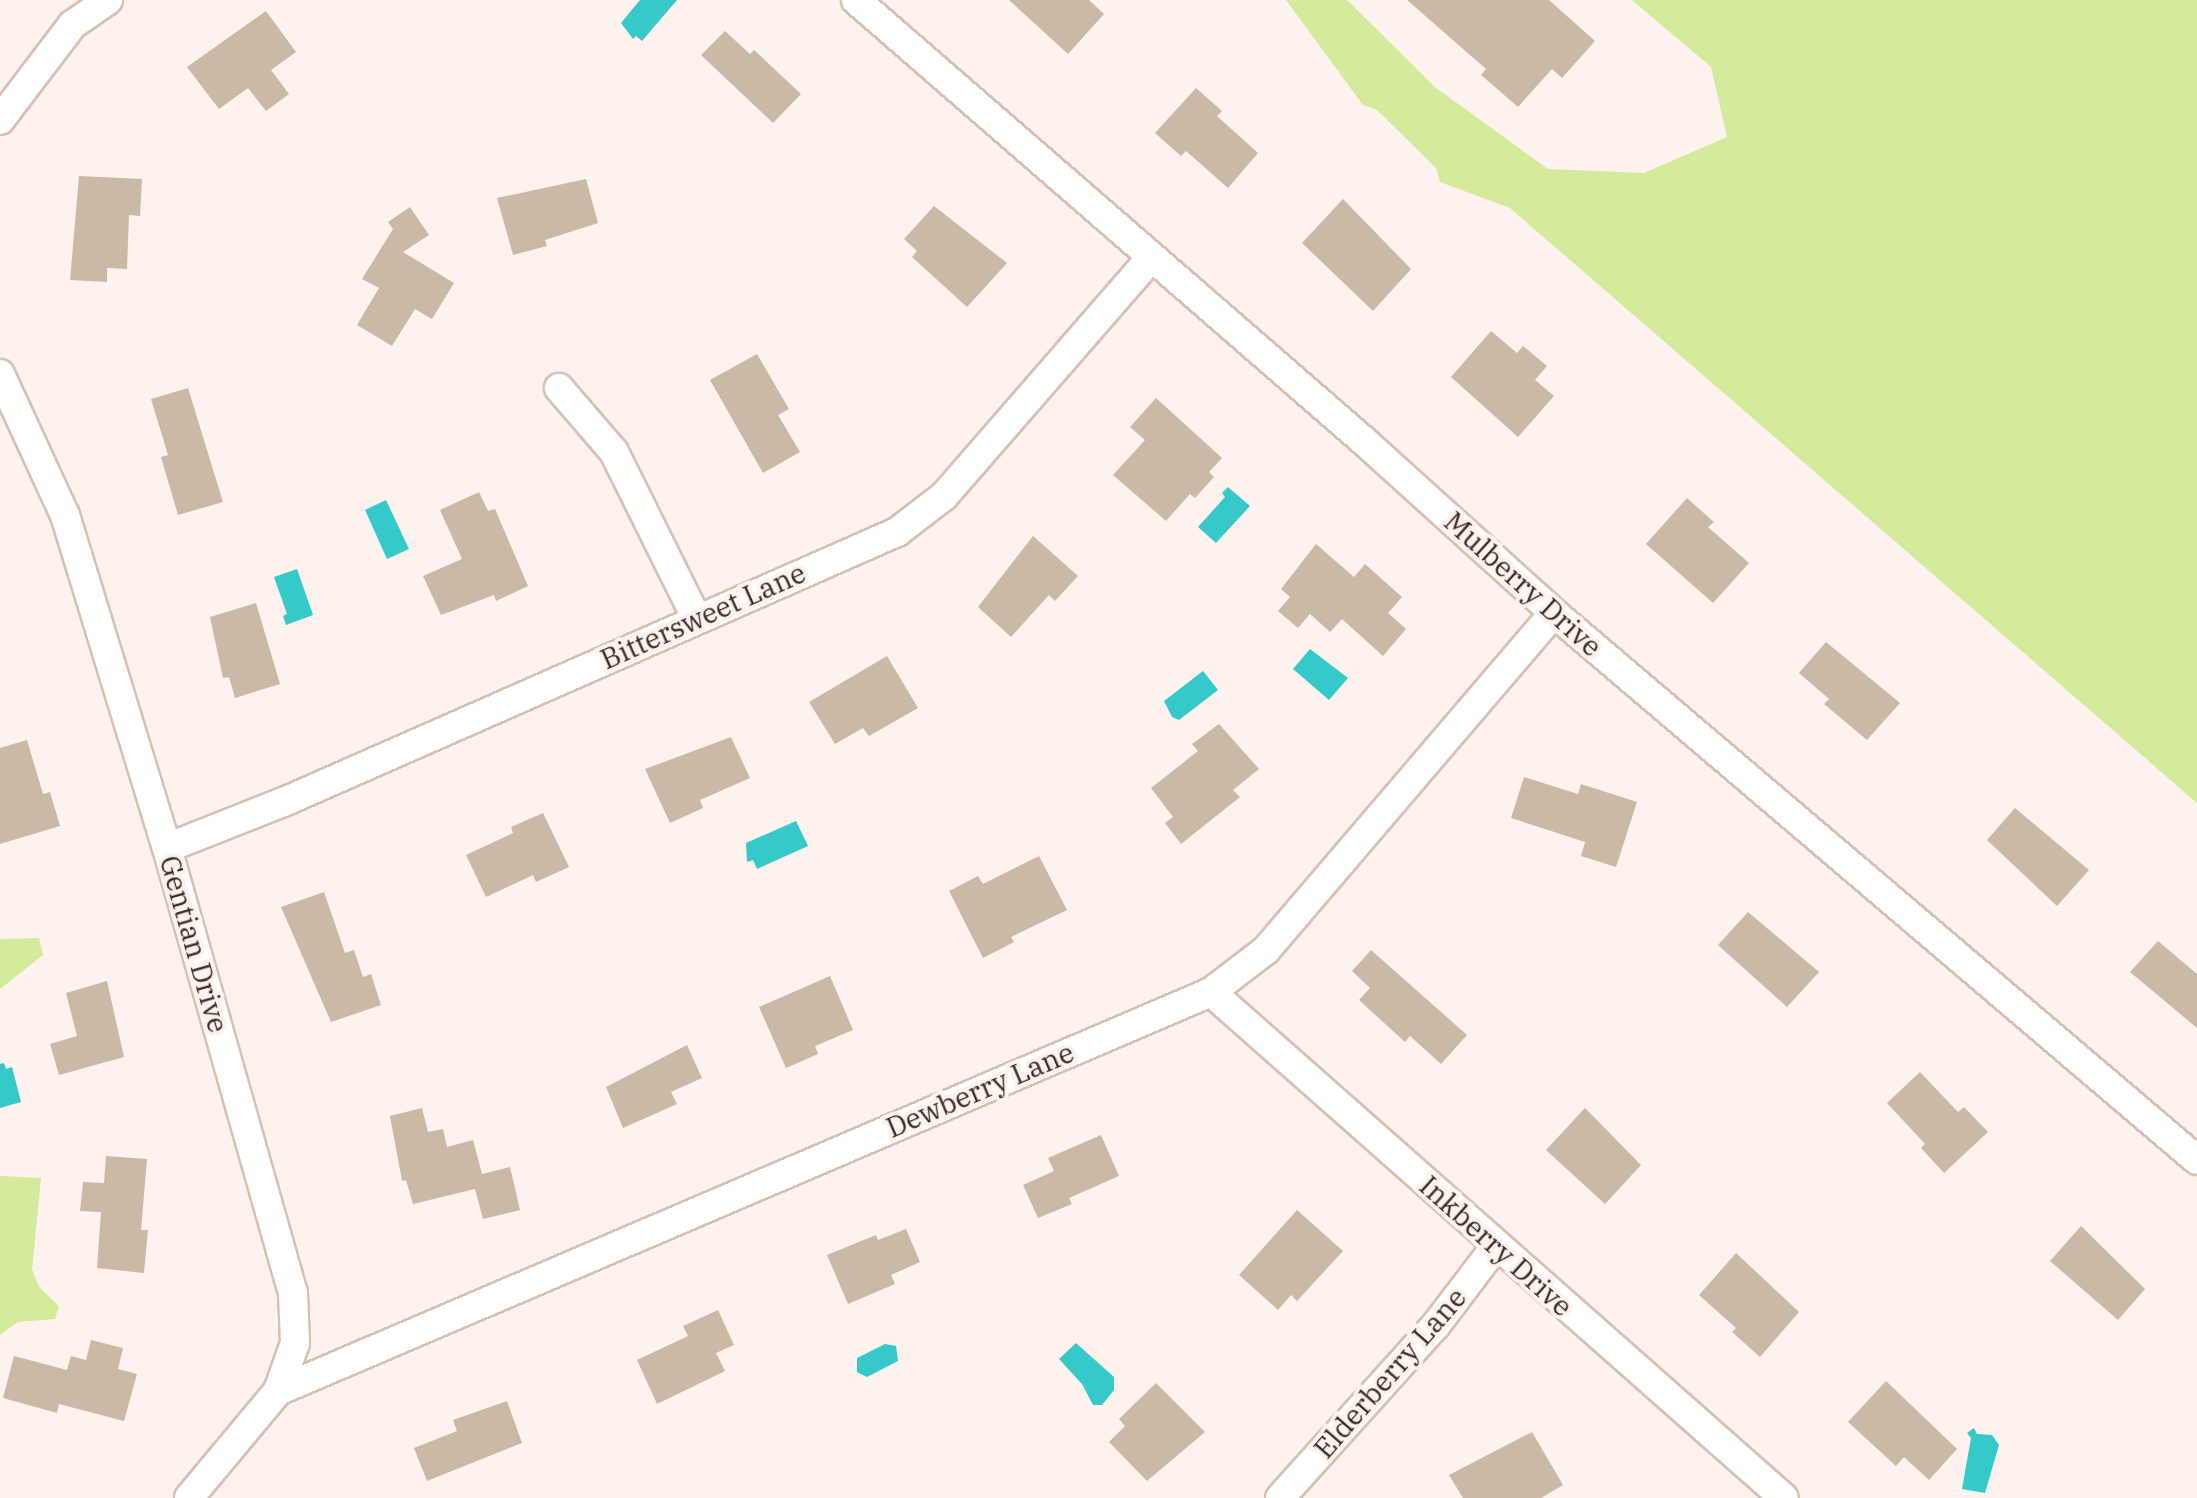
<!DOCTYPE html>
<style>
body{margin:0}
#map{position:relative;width:2197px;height:1498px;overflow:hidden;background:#fdf2ed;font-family:"IBM Plex Serif",serif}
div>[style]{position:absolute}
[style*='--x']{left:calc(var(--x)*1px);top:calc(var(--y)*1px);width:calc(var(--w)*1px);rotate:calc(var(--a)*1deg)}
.green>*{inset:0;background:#d3eb9b}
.water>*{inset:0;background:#35c9ca}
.building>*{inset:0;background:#cbb8a5}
.roads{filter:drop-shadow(2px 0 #d8c0b2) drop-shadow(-2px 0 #d8c0b2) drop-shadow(0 2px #d8c0b2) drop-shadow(0 -2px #d8c0b2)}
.street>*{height:28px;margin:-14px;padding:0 14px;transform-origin:14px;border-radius:14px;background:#fff}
span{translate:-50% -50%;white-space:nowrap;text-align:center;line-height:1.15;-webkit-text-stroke:8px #fdf2ed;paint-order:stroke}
.street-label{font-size:28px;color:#342a25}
</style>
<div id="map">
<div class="green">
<i style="clip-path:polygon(1286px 0,1347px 0,1436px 88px,1548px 169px,1644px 173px,1727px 137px,1711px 67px,1632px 0,2197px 0,2197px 803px,1510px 208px,1440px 182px,1436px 168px,1377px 110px,1363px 105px)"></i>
<i style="clip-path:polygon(39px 938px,43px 955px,0 989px,0 939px)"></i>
<i style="clip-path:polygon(0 1176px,41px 1178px,32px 1269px,39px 1287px,59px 1306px,55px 1319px,18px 1322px,0 1335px)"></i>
</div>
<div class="water">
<i style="clip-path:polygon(640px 0,677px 0,642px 41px,636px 36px,633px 39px,621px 23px)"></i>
<i style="clip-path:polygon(1228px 487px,1250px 506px,1216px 543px,1198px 527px,1225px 497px,1222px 493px)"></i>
<i style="clip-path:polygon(386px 500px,409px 549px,387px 559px,365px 510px)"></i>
<i style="clip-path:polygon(297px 569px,313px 615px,286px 625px,283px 616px,287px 614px,274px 577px)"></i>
<i style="clip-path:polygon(1310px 649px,1348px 678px,1329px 700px,1293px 669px)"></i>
<i style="clip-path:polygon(1203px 671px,1218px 690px,1179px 720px,1172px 717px,1164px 701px)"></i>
<i style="clip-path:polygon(796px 821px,808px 846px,757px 869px,753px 860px,747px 862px,746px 843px)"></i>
<i style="clip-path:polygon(4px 1063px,6px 1069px,12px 1067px,21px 1102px,0 1108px,0 1064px)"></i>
<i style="clip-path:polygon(1076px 1343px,1114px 1377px,1114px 1390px,1102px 1405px,1093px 1405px,1082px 1384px,1059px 1359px)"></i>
<i style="clip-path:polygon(885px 1344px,896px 1346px,898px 1361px,867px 1377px,857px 1372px,857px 1358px)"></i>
<i style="clip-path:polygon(1974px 1428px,1977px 1434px,1992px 1435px,1999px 1445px,1985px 1493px,1962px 1489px,1971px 1438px,1967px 1433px)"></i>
</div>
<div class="building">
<i style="clip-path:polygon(1009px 0,1089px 0,1104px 14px,1068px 54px)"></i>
<i style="clip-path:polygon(1407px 0,1549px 0,1595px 41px,1562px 78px,1552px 69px,1518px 107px,1481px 75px,1486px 69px)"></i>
<i style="clip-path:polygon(266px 11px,296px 52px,271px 70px,289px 94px,266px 111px,248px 88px,219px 109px,187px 67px)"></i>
<i style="clip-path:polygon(725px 31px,750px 54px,754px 50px,801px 94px,773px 123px,701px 55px)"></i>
<i style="clip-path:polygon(1196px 88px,1222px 111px,1217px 116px,1258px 153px,1228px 188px,1186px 151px,1181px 156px,1155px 133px)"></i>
<i style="clip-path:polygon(79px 176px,142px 179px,140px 216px,129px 215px,127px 269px,107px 268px,107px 282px,70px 280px)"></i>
<i style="clip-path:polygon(586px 179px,598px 223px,545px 240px,547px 246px,513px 255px,497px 198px)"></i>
<i style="clip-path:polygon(1343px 199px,1411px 269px,1373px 311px,1302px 243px)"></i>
<i style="clip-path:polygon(934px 206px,1007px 263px,967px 307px,912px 257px,917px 251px,904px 239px)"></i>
<i style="clip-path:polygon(410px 207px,429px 235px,403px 252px,454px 283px,432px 319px,415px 309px,392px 346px,357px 325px,379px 288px,362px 279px,393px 229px,388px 222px)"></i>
<i style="clip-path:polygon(1491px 331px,1517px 353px,1523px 346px,1547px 366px,1535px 380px,1554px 396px,1518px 437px,1451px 377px)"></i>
<i style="clip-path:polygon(757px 354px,789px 409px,778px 415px,800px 452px,763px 473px,710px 380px)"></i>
<i style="clip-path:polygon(188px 388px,223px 502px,178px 515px,161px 457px,168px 455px,151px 399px)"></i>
<i style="clip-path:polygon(1156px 398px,1222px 458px,1209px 472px,1214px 477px,1195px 498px,1190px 494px,1166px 521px,1113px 475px,1145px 440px,1130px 427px)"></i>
<i style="clip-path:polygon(479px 492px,488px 511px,495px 509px,528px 586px,496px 601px,494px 595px,441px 615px,423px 576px,462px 559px,440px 510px)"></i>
<i style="clip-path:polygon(1687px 498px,1714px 522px,1708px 527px,1749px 563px,1713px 603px,1646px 544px)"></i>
<i style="clip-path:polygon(1033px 536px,1078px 576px,1055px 601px,1049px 595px,1011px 637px,978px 607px)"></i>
<i style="clip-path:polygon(1316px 544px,1354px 577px,1365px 564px,1402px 597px,1388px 613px,1406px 629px,1383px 656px,1342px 619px,1330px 632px,1310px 614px,1298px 628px,1278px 611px,1290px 597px,1281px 589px)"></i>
<i style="clip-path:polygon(256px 603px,280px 684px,235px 698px,229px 677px,223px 678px,210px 617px)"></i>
<i style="clip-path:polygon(1826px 642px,1900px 703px,1867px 740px,1824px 704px,1829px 699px,1799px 673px)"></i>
<i style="clip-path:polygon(887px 656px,918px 708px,869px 736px,863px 728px,835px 744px,809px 702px)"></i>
<i style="clip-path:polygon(1219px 724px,1259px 769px,1233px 790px,1240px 797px,1181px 844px,1165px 823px,1173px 817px,1151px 788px,1198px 751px,1192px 744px)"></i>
<i style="clip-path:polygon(731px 737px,750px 778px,700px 800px,703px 808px,670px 823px,645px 769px)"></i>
<i style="clip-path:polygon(27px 740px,43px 794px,50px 792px,60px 826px,0 844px,0 748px)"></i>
<i style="clip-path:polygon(1524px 777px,1578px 794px,1581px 784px,1637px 802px,1616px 867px,1581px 856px,1585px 842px,1511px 818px)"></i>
<i style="clip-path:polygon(2015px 808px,2089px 870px,2057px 906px,1987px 840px)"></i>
<i style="clip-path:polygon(543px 813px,569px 867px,536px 882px,533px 875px,486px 897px,466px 855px,513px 833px,511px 827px)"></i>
<i style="clip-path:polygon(1039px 856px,1067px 910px,1011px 937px,1014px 942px,983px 958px,949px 891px,978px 876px,983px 884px)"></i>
<i style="clip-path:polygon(324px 892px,345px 953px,354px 950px,363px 977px,371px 974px,381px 1005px,331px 1022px,281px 907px)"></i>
<i style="clip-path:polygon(1748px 912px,1819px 972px,1787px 1007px,1718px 945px)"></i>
<i style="clip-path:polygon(2158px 941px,2197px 974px,2197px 1028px,2130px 972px)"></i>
<i style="clip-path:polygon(1371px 950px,1467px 1035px,1441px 1064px,1410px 1036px,1405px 1042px,1359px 1000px,1370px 988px,1352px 971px)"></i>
<i style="clip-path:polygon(830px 976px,853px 1030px,815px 1046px,818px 1054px,786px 1068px,759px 1007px)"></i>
<i style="clip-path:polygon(107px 981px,124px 1057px,59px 1075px,50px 1044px,77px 1036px,66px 993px)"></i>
<i style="clip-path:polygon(687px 1045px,702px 1078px,671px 1092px,677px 1104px,623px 1128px,606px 1087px)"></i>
<i style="clip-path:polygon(1920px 1072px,1958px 1112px,1964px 1107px,1988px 1132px,1944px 1173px,1921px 1148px,1925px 1144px,1887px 1103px)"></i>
<i style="clip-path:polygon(422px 1108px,428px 1132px,443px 1129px,447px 1147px,473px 1140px,482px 1174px,510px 1167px,520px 1210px,483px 1219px,475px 1189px,413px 1204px,406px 1180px,402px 1181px,390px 1116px)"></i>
<i style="clip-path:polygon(1585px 1108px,1641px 1165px,1605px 1204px,1546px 1150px)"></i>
<i style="clip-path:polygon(1101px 1135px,1119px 1176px,1069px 1198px,1072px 1204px,1038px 1218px,1023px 1185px,1054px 1171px,1048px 1158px)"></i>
<i style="clip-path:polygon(106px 1156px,147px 1159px,141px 1230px,148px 1230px,144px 1273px,97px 1268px,101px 1212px,80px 1211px,83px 1182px,104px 1183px)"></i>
<i style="clip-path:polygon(1297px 1210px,1343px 1251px,1297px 1301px,1291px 1295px,1278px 1310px,1239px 1275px)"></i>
<i style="clip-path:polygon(2081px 1226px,2145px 1289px,2118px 1320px,2050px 1261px)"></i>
<i style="clip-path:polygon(906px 1229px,920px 1262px,891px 1275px,895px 1284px,848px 1304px,827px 1255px,876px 1235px,878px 1240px)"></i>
<i style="clip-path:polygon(1736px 1253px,1799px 1312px,1760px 1357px,1732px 1332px,1736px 1328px,1699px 1295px)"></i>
<i style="clip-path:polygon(718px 1310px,734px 1345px,716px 1353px,725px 1371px,657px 1404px,637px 1360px,688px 1336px,683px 1326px)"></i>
<i style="clip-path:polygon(91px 1340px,123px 1348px,118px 1369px,137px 1374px,124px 1421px,59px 1404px,57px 1413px,3px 1398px,14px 1356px,67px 1370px,71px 1356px,86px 1360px)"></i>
<i style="clip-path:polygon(1886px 1381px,1957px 1449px,1929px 1480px,1904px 1457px,1896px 1466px,1848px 1422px)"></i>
<i style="clip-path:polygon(1156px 1383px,1205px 1432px,1147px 1481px,1109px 1442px,1125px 1426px,1119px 1419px)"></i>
<i style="clip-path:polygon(507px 1401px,522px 1443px,427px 1481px,414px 1448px,457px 1431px,453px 1420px)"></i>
<i style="clip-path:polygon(1532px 1432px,1563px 1485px,1541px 1498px,1463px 1498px,1449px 1475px)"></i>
</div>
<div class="roads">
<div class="street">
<i style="--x:856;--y:0;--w:674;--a:40.97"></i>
<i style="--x:1365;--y:442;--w:255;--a:42.1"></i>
<i style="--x:1554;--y:613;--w:844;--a:40.39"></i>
<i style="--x:0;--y:120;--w:119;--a:-52.8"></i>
<i style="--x:72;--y:25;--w:44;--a:-34.8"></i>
<i style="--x:0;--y:374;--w:155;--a:65.3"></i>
<i style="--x:65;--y:515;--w:348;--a:73"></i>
<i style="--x:167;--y:848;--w:462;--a:74.2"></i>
<i style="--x:293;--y:1293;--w:50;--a:87.7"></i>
<i style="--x:295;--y:1343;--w:51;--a:109.5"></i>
<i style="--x:278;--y:1391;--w:139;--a:129.8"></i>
<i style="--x:559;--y:388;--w:84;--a:49.3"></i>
<i style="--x:614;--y:452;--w:184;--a:63.6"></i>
<i style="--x:167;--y:848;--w:128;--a:-21.6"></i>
<i style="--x:286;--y:801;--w:668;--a:-23.76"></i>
<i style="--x:897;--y:532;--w:59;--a:-37.5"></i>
<i style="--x:944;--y:496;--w:314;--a:-49"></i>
<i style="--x:1211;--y:992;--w:764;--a:41.45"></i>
<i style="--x:278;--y:1391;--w:1015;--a:-23.15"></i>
<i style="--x:1211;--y:992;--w:69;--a:-37.4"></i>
<i style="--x:1266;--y:950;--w:443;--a:-49.5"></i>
<i style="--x:1280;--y:1498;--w:233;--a:-48"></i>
<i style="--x:1436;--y:1325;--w:99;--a:-52.8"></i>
</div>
</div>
<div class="street-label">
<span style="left:1523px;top:584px;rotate:42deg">Mulberry Drive</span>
<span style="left:703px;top:616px;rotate:-24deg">Bittersweet Lane</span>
<span style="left:194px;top:944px;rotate:74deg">Gentian Drive</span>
<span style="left:980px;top:1090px;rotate:-23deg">Dewberry Lane</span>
<span style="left:1496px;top:1246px;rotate:42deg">Inkberry Drive</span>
<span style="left:1390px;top:1373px;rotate:-49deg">Elderberry Lane</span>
</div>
</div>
